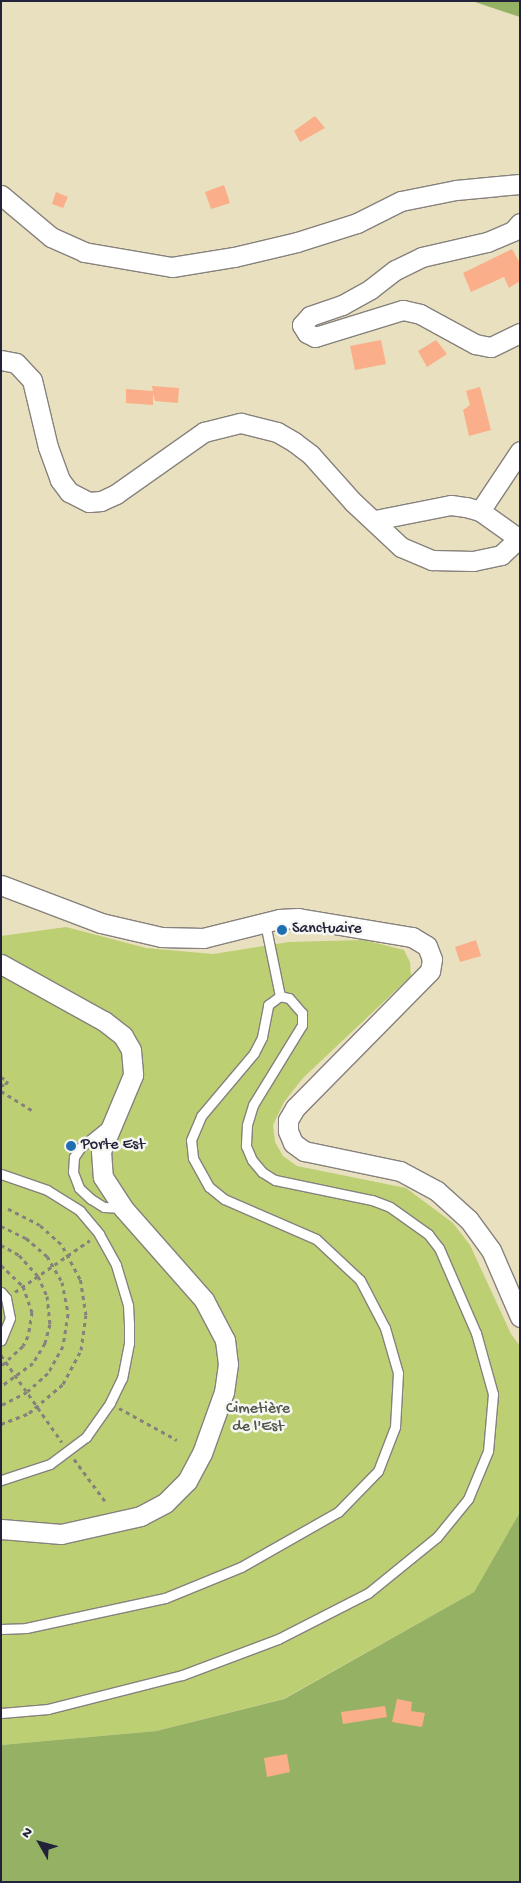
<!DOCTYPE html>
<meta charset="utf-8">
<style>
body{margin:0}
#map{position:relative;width:521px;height:1883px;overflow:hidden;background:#e9e0bf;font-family:"Gochi Hand",sans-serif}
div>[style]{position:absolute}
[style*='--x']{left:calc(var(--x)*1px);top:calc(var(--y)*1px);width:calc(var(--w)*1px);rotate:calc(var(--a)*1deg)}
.green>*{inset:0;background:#bccf72}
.forest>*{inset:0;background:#95b264}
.building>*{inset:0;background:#faae8a}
.path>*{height:3px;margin-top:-1.5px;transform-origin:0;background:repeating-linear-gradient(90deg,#86817d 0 4px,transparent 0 8px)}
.roads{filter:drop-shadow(1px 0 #86817d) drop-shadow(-1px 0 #86817d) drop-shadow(0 1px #86817d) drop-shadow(0 -1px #86817d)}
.lane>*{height:9px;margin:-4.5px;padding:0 4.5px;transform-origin:4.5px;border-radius:4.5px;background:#fff}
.street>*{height:19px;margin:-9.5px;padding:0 9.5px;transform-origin:9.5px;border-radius:9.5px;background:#fff}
.dots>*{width:14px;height:14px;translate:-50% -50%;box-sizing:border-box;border:2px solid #f6f6f2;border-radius:50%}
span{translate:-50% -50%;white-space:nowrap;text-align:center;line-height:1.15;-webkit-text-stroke:5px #f6f6f2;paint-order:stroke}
.poi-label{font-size:16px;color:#22223b}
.left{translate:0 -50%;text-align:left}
.park-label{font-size:16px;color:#50564c}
.frame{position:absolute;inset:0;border:2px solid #22223b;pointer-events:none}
.north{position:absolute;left:15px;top:1818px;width:50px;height:50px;-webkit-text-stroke:4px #f6f6f2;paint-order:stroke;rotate:308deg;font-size:14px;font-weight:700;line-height:20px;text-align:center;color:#22223b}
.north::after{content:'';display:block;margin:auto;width:18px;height:22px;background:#22223b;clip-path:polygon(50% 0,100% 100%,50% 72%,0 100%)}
</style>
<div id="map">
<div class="green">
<i style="clip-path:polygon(66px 927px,146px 948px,213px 954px,289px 942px,364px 940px,404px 950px,410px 962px,411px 976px,303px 1078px,284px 1102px,273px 1125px,275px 1142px,283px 1156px,297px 1166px,406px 1188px,453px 1223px,470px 1245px,511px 1334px,520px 1346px,520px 1512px,474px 1592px,283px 1699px,156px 1731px,1px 1745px,1px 936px)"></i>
</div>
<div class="forest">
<i style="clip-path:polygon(472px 1px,520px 1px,520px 17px)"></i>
<i style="clip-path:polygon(520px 1512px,520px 1882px,1px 1882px,1px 1745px,156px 1731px,284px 1699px,474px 1592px)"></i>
</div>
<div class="building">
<i style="clip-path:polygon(315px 116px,325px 128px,300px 142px,294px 131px)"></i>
<i style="clip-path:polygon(224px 185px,230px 203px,211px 209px,205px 192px)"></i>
<i style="clip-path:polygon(56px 192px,68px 197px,63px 208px,52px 204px)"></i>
<i style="clip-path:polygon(512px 249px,520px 263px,520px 281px,509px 288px,504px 277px,471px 292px,463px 273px)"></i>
<i style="clip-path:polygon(381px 340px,386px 364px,355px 370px,350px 346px)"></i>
<i style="clip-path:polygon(436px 340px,447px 354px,427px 367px,418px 351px)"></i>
<i style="clip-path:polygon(152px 386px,179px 388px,178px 403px,155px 401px,153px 393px,153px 405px,126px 403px,126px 389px,153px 391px)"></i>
<i style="clip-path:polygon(480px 387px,491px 430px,469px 436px,463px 410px,470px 405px,466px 391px)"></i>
<i style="clip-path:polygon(476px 940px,481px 956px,460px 962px,455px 947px)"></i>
<i style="clip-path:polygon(397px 1699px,412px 1702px,411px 1711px,425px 1713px,422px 1727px,392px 1722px)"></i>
<i style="clip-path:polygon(385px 1706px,387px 1717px,343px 1724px,341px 1712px)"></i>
<i style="clip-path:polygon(287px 1754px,290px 1772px,267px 1777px,264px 1758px)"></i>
</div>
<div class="path">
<i style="--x:1;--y:1077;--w:8;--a:30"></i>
<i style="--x:8;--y:1081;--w:6;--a:129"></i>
<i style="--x:4;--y:1086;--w:4;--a:-146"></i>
<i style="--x:1;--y:1091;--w:36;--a:32"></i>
<i style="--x:1;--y:1226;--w:28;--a:26"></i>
<i style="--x:26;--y:1238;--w:28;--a:41"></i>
<i style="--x:47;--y:1256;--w:30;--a:60"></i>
<i style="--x:62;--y:1282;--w:33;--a:79"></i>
<i style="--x:68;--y:1314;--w:32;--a:99"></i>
<i style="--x:63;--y:1346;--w:31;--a:119"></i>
<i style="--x:48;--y:1373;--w:28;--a:138"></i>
<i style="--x:27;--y:1392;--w:29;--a:153"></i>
<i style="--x:1;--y:1245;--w:21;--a:29"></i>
<i style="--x:19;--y:1255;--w:28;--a:48"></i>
<i style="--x:38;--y:1276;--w:22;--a:66"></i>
<i style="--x:47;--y:1296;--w:28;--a:84"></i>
<i style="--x:50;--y:1324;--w:20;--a:105"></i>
<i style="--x:45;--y:1343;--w:23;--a:121"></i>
<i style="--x:33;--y:1363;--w:39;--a:144"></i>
<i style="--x:1;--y:1265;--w:30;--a:44"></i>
<i style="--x:23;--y:1286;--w:28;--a:71"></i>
<i style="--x:32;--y:1312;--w:24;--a:99"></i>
<i style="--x:28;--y:1336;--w:11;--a:117"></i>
<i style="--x:23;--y:1346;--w:30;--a:138"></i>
<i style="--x:15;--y:1292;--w:91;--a:-34.7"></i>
<i style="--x:1;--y:1355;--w:106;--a:55"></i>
<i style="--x:119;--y:1408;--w:66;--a:28.9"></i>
<i style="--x:1;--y:1424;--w:30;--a:-21"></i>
<i style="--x:29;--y:1413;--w:45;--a:-40.5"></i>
<i style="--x:63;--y:1384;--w:38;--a:-62"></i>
<i style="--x:81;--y:1350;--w:35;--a:-82"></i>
<i style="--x:86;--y:1315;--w:36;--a:-99"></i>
<i style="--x:80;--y:1279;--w:40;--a:-118"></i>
<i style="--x:61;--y:1244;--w:28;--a:-138"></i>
<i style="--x:40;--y:1225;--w:36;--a:-153"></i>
<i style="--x:74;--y:1459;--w:52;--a:53.6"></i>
</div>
<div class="roads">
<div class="lane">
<i style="--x:265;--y:923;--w:75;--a:78.4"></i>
<i style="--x:107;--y:1126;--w:35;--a:141"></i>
<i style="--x:80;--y:1148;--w:11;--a:124"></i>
<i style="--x:74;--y:1157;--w:15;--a:94"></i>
<i style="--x:73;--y:1172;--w:17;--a:69"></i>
<i style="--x:79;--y:1188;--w:16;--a:43"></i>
<i style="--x:91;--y:1199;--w:15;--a:32"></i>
<i style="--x:104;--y:1207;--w:19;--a:3"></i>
<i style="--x:1;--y:1174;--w:49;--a:19.2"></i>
<i style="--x:47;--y:1190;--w:39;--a:32"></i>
<i style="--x:80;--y:1211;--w:30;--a:50"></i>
<i style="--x:99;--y:1234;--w:35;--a:61"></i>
<i style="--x:116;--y:1265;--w:42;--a:73.3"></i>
<i style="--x:128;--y:1305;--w:19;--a:87"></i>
<i style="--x:129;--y:1324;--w:19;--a:90"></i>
<i style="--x:129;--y:1343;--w:36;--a:101"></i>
<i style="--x:122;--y:1378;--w:28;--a:116"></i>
<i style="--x:110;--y:1403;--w:42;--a:125.2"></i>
<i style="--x:86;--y:1437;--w:45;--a:143.1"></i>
<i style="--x:50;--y:1464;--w:52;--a:161.9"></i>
<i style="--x:1;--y:1292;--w:8;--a:50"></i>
<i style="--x:6;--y:1298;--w:20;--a:79"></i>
<i style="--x:10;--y:1318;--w:24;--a:112"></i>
<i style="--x:1;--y:1629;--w:25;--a:-2"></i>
<i style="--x:26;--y:1628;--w:142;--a:-12.2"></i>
<i style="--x:165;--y:1598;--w:82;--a:-22.2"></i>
<i style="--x:241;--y:1567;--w:112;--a:-29.6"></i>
<i style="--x:338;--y:1512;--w:57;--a:-45.7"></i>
<i style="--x:378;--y:1471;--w:47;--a:-68.9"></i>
<i style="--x:395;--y:1427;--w:54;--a:-86.8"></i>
<i style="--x:398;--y:1373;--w:47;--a:-106.1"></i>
<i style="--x:385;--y:1328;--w:54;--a:-117.5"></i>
<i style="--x:360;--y:1280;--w:60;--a:-137"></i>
<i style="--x:316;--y:1239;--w:100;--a:-156.5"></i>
<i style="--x:224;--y:1199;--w:19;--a:-141"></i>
<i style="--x:209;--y:1187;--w:33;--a:-119"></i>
<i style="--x:193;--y:1158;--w:18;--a:-96"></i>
<i style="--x:191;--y:1140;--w:26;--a:-67"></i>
<i style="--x:201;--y:1116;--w:82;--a:-49.9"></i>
<i style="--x:254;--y:1053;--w:18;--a:-63"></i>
<i style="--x:262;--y:1037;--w:33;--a:-79"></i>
<i style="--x:268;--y:1005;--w:15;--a:-37"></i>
<i style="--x:280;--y:996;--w:9;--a:13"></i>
<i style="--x:289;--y:998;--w:20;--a:49"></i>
<i style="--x:302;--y:1013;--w:12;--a:90"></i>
<i style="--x:302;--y:1025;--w:94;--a:121.5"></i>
<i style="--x:253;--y:1105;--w:21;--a:107"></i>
<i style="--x:247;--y:1125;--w:21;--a:93"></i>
<i style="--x:246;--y:1146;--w:15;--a:67"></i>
<i style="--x:252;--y:1160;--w:16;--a:50"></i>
<i style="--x:262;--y:1172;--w:15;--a:32"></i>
<i style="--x:275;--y:1180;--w:99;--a:11.7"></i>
<i style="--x:372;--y:1200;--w:19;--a:21"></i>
<i style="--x:390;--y:1207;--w:47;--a:35.4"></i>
<i style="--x:428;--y:1234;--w:18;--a:52"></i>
<i style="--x:439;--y:1248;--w:93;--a:66.5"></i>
<i style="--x:476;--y:1333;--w:63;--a:74.4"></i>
<i style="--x:493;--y:1394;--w:57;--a:95"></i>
<i style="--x:488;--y:1451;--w:52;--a:112.6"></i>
<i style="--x:468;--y:1499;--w:49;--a:129.2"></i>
<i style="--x:437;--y:1537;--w:89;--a:140.9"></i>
<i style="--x:368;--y:1593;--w:101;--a:152.9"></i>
<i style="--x:278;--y:1639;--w:103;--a:159.4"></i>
<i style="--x:182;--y:1675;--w:138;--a:165.8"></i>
<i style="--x:48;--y:1709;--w:47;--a:175.1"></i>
</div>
<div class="street">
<i style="--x:1;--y:195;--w:65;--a:40"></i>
<i style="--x:51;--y:237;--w:36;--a:24"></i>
<i style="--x:84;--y:252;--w:89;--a:9.7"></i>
<i style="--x:172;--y:267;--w:63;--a:-9.2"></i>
<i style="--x:234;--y:257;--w:65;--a:-13.4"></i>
<i style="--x:297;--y:242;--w:63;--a:-17.6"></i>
<i style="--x:357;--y:223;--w:49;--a:-26.6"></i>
<i style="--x:401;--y:201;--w:56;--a:-11.3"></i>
<i style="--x:456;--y:190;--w:64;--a:-5.4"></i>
<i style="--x:520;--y:223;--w:11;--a:131"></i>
<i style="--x:513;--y:231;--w:28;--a:157"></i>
<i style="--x:487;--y:242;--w:67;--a:167"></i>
<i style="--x:422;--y:257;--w:30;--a:154"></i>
<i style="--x:395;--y:270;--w:31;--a:142"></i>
<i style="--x:371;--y:289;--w:33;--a:151"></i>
<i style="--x:342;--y:305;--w:34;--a:161"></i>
<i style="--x:310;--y:316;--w:12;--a:132"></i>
<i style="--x:302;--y:325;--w:9;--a:58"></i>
<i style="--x:307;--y:333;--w:9;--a:27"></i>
<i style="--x:315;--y:337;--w:92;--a:-17.1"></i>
<i style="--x:403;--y:310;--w:17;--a:13"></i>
<i style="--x:420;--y:314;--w:63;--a:28.6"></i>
<i style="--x:475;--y:344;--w:16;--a:11"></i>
<i style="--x:491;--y:347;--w:32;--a:-26"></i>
<i style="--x:1;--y:360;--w:15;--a:11"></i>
<i style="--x:16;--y:363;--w:23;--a:47"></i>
<i style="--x:32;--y:380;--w:69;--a:76.6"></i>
<i style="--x:48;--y:447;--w:35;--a:70"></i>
<i style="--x:60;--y:480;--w:15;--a:53"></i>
<i style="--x:69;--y:492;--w:22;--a:27"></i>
<i style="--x:89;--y:502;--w:12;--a:-5"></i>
<i style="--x:101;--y:501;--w:17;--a:-25"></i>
<i style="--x:116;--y:494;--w:108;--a:-35.2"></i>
<i style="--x:204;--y:432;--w:38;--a:-14"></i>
<i style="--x:241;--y:423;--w:37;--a:14"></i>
<i style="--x:277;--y:432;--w:20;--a:30"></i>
<i style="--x:294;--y:442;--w:21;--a:37"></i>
<i style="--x:311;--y:455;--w:63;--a:48.2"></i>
<i style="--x:353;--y:502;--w:66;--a:43.2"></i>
<i style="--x:401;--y:547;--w:34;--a:23"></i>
<i style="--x:432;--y:560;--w:41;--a:1.4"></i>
<i style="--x:473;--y:561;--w:29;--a:-12"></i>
<i style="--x:501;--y:555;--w:26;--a:-43"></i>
<i style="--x:480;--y:511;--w:72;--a:-56.3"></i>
<i style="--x:375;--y:520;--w:77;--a:-11.2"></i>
<i style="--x:451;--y:505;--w:15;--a:8"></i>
<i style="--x:466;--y:507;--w:15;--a:16"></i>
<i style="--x:480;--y:511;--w:47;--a:35.4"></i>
<i style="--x:1;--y:885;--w:107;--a:20.8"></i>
<i style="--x:101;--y:923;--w:62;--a:13.1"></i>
<i style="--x:161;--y:937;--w:42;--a:1.4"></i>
<i style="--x:203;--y:938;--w:78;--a:-14"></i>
<i style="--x:279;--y:919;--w:19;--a:-3"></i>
<i style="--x:298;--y:918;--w:116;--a:9.5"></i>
<i style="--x:412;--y:937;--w:17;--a:31"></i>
<i style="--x:427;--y:946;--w:14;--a:69"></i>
<i style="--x:432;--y:959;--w:12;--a:99"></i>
<i style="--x:430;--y:971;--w:192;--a:134.6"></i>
<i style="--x:295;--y:1108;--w:14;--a:120"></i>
<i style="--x:288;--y:1120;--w:11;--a:90"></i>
<i style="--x:288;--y:1131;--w:13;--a:67"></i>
<i style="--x:293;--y:1143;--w:14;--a:36"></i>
<i style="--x:304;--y:1151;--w:98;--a:11.8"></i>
<i style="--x:400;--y:1171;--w:42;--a:28.4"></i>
<i style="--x:437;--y:1191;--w:43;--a:42.2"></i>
<i style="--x:469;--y:1220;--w:37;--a:54"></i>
<i style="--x:491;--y:1250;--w:73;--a:66.6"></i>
<i style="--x:1;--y:964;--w:118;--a:29"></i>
<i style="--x:104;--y:1021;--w:24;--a:38"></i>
<i style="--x:123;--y:1036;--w:16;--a:60"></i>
<i style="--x:131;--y:1050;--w:25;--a:85"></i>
<i style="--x:133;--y:1075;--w:82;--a:112.8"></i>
<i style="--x:101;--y:1151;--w:26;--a:86"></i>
<i style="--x:103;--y:1177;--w:37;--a:57"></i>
<i style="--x:123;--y:1208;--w:123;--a:48.6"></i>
<i style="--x:204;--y:1300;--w:45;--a:62.3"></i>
<i style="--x:225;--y:1340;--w:24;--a:83"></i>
<i style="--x:228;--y:1364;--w:28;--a:98"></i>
<i style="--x:224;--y:1392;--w:65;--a:109.8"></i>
<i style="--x:202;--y:1453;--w:32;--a:118"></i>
<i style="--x:187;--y:1481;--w:31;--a:135"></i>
<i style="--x:165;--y:1503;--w:27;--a:152"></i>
<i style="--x:141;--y:1516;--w:82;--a:167.3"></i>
<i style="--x:61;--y:1534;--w:60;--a:-175.2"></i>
</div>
</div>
<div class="dots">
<i style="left:282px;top:930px;background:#1f6fb2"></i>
<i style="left:71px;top:1146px;background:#1f6fb2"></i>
</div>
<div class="poi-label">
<span class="left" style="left:292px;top:930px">Sanctuaire</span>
<span class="left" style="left:81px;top:1146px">Porte Est</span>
</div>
<div class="park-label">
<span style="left:258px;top:1419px">Cimetière<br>de l'Est</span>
</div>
<div class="frame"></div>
<div class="north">N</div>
</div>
